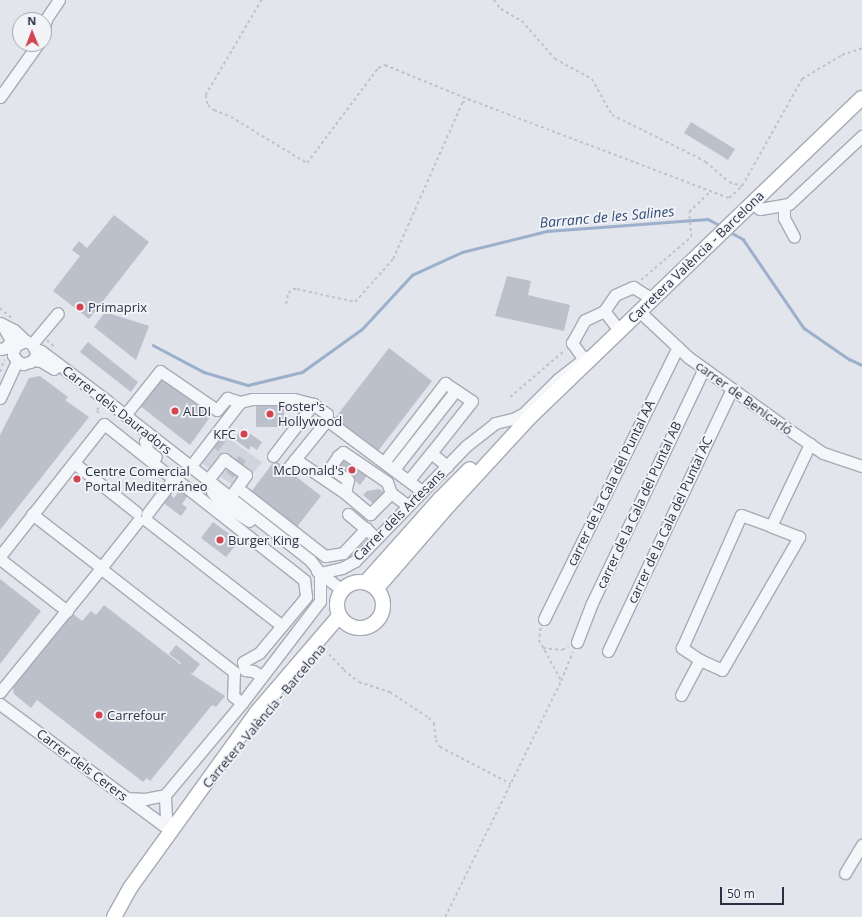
<!DOCTYPE html>
<meta charset="utf-8">
<style>
body{margin:0}
#map{position:relative;width:862px;height:917px;overflow:hidden;background:#e2e5eb;font-family:"Open Sans",sans-serif}
div>[style]{position:absolute}
[style*='--x']{left:calc(var(--x)*1px);top:calc(var(--y)*1px);width:calc(var(--w)*1px);rotate:calc(var(--a)*1deg)}
.built>*{inset:0;background:#d0d4dd}
.stream>*{height:2.5px;margin:-1.25px;padding:0 1.25px;transform-origin:1.25px;border-radius:1.25px;background:#9cb0cc}
.building>*{inset:0;background:#bcc0cb}
.path>*{height:1.5px;margin-top:-0.75px;transform-origin:0;background:repeating-linear-gradient(90deg,#c0c3ca 0 3px,transparent 0 6px)}
.roads{filter:drop-shadow(1px 0 #a7abb5) drop-shadow(-1px 0 #a7abb5) drop-shadow(0 1px #a7abb5) drop-shadow(0 -1px #a7abb5)}
.minor>*{height:11px;margin:-5.5px;padding:0 5.5px;transform-origin:5.5px;border-radius:5.5px;background:#f5f6f9}
.major>*{height:14px;margin:-7px;padding:0 7px;transform-origin:7px;border-radius:7px;background:#fff}
.major>.ring{margin:-7px;padding:0;box-sizing:content-box;background:none;border:14px solid #fff;border-radius:50%}
.dots>*{width:11px;height:11px;translate:-50% -50%;box-sizing:border-box;border:2px solid #f2f4f8;border-radius:50%}
span{translate:-50% -50%;white-space:nowrap;text-align:center;line-height:1.15;-webkit-text-stroke:3.5px #f2f4f8;paint-order:stroke}
.street-label{font-size:13px;color:#293143}
.poi-label{font-size:13px;color:#293143}
.left{translate:0 -50%;text-align:left}
.right{translate:-100% -50%;text-align:right}
.water-label{font-size:14px;color:#324d79;font-style:italic}
.north{position:absolute;left:12px;top:12px;width:40px;height:40px;box-sizing:border-box;background:#f2f4f8;border:1px solid #a2a6b0;border-radius:50%;rotate:359deg;font-size:11px;font-weight:700;line-height:16px;text-align:center;color:#293143}
.north::after{content:'';display:block;margin:auto;width:14px;height:18px;background:#d34451;clip-path:polygon(50% 0,100% 100%,50% 72%,0 100%)}
.scale{position:absolute;left:720px;top:887px;width:64px;height:18px;box-sizing:border-box;border:2px solid #293143;border-top:0;padding-left:5px;font-size:12px;line-height:14px;white-space:nowrap;color:#293143;-webkit-text-stroke:3px #f2f4f8;paint-order:stroke}
</style>
<div id="map">
<div class="built">
<i style="clip-path:polygon(222px 434px,262px 462px,239px 490px,200px 462px)"></i>
</div>
<div class="stream">
<i style="--x:730;--y:232;--w:15;--a:28"></i>
<i style="--x:743;--y:239;--w:108;--a:55.6"></i>
<i style="--x:804;--y:328;--w:55;--a:34.6"></i>
<i style="--x:849;--y:359;--w:14;--a:25"></i>
<i style="--x:153;--y:345;--w:58;--a:27.9"></i>
<i style="--x:204;--y:372;--w:46;--a:16.5"></i>
<i style="--x:248;--y:385;--w:56;--a:-13.5"></i>
<i style="--x:302;--y:372;--w:74;--a:-35.6"></i>
<i style="--x:362;--y:329;--w:74;--a:-47.2"></i>
<i style="--x:412;--y:275;--w:55;--a:-24.7"></i>
<i style="--x:462;--y:252;--w:88;--a:-13.9"></i>
<i style="--x:547;--y:231;--w:161;--a:-4.3"></i>
<i style="--x:708;--y:219;--w:15;--a:28"></i>
</div>
<div class="building">
<i style="clip-path:polygon(691px 122px,735px 149px,728px 160px,684px 133px)"></i>
<i style="clip-path:polygon(114px 215px,149px 242px,89px 319px,53px 291px,80px 256px,72px 250px,79px 241px,87px 248px)"></i>
<i style="clip-path:polygon(507px 276px,531px 281px,528px 295px,570px 305px,564px 331px,495px 316px)"></i>
<i style="clip-path:polygon(105px 312px,149px 326px,136px 360px,94px 327px)"></i>
<i style="clip-path:polygon(88px 342px,138px 382px,131px 392px,80px 352px)"></i>
<i style="clip-path:polygon(389px 348px,432px 381px,378px 451px,335px 418px)"></i>
<i style="clip-path:polygon(40px 376px,68px 397px,65px 400px,89px 417px,0 530px,0 435px,29px 378px)"></i>
<i style="clip-path:polygon(161px 377px,211px 416px,190px 445px,139px 405px)"></i>
<i style="clip-path:polygon(256px 401px,284px 401px,284px 427px,256px 427px)"></i>
<i style="clip-path:polygon(242px 428px,262px 442px,257px 450px,251px 446px,249px 450px,234px 439px)"></i>
<i style="clip-path:polygon(221px 437px,226px 441px,218px 451px,213px 447px)"></i>
<i style="clip-path:polygon(345px 455px,369px 473px,360px 485px,336px 466px)"></i>
<i style="clip-path:polygon(239px 456px,246px 461px,233px 478px,226px 472px)"></i>
<i style="clip-path:polygon(275px 460px,321px 496px,296px 528px,251px 492px)"></i>
<i style="clip-path:polygon(181px 488px,189px 494px,182px 504px,187px 508px,181px 516px,161px 501px,167px 492px,174px 498px)"></i>
<i style="clip-path:polygon(379px 489px,384px 492px,374px 504px,363px 495px,367px 491px)"></i>
<i style="clip-path:polygon(213px 522px,239px 541px,226px 557px,201px 538px)"></i>
<i style="clip-path:polygon(0 579px,41px 611px,0 664px)"></i>
<i style="clip-path:polygon(104px 605px,180px 664px,181px 663px,169px 654px,176px 645px,200px 664px,193px 673px,190px 673px,225px 696px,216px 707px,212px 705px,150px 781px,147px 778px,143px 782px,37px 700px,31px 708px,14px 694px,13px 688px,72px 613px,82px 621px,91px 611px,96px 615px)"></i>
</div>
<div class="path">
<i style="--x:262;--y:0;--w:110;--a:120.5"></i>
<i style="--x:206;--y:95;--w:10;--a:79"></i>
<i style="--x:208;--y:105;--w:8;--a:40"></i>
<i style="--x:214;--y:110;--w:18;--a:22"></i>
<i style="--x:231;--y:117;--w:89;--a:31.2"></i>
<i style="--x:307;--y:163;--w:119;--a:-53.2"></i>
<i style="--x:378;--y:68;--w:8;--a:-23"></i>
<i style="--x:385;--y:65;--w:90;--a:22.3"></i>
<i style="--x:494;--y:0;--w:11;--a:52"></i>
<i style="--x:501;--y:9;--w:24;--a:30"></i>
<i style="--x:522;--y:21;--w:50;--a:49"></i>
<i style="--x:555;--y:59;--w:42;--a:28.4"></i>
<i style="--x:592;--y:79;--w:41;--a:60.9"></i>
<i style="--x:612;--y:115;--w:90;--a:26.3"></i>
<i style="--x:693;--y:155;--w:15;--a:28"></i>
<i style="--x:706;--y:162;--w:30;--a:41"></i>
<i style="--x:729;--y:182;--w:14;--a:17"></i>
<i style="--x:641;--y:280;--w:66;--a:-40.7"></i>
<i style="--x:691;--y:237;--w:25;--a:-95"></i>
<i style="--x:689;--y:212;--w:30;--a:-44"></i>
<i style="--x:286;--y:304;--w:11;--a:-80"></i>
<i style="--x:288;--y:293;--w:6;--a:-39"></i>
<i style="--x:293;--y:289;--w:4;--a:0"></i>
<i style="--x:297;--y:289;--w:59;--a:12.6"></i>
<i style="--x:355;--y:302;--w:57;--a:-48.5"></i>
<i style="--x:393;--y:259;--w:171;--a:-66.1"></i>
<i style="--x:462;--y:103;--w:7;--a:-34"></i>
<i style="--x:468;--y:99;--w:279;--a:20.8"></i>
<i style="--x:729;--y:198;--w:18;--a:-43"></i>
<i style="--x:742;--y:186;--w:123;--a:-60.7"></i>
<i style="--x:802;--y:79;--w:47;--a:-31"></i>
<i style="--x:842;--y:55;--w:21;--a:-19"></i>
<i style="--x:0;--y:308;--w:16;--a:40"></i>
<i style="--x:47;--y:340;--w:8;--a:40"></i>
<i style="--x:53;--y:345;--w:2;--a:90"></i>
<i style="--x:0;--y:372;--w:13;--a:-72"></i>
<i style="--x:510;--y:397;--w:72;--a:-40.5"></i>
<i style="--x:99;--y:408;--w:4;--a:124"></i>
<i style="--x:97;--y:411;--w:6;--a:39"></i>
<i style="--x:541;--y:628;--w:12;--a:99"></i>
<i style="--x:539;--y:640;--w:46;--a:61.2"></i>
<i style="--x:543;--y:648;--w:19;--a:6"></i>
<i style="--x:562;--y:650;--w:7;--a:-27"></i>
<i style="--x:325;--y:650;--w:28;--a:46"></i>
<i style="--x:344;--y:670;--w:19;--a:39"></i>
<i style="--x:359;--y:682;--w:33;--a:18"></i>
<i style="--x:390;--y:692;--w:47;--a:33.7"></i>
<i style="--x:429;--y:718;--w:7;--a:45"></i>
<i style="--x:434;--y:723;--w:17;--a:83"></i>
<i style="--x:436;--y:740;--w:8;--a:60"></i>
<i style="--x:440;--y:747;--w:80;--a:27.5"></i>
<i style="--x:445;--y:917;--w:263;--a:-63.8"></i>
<i style="--x:561;--y:681;--w:31;--a:-68"></i>
</div>
<div class="roads">
<div class="minor">
<i style="--x:44;--y:28;--w:9;--a:-77"></i>
<i style="--x:46;--y:19;--w:23;--a:-56"></i>
<i style="--x:0;--y:97;--w:65;--a:-54.4"></i>
<i style="--x:752;--y:203;--w:10;--a:37"></i>
<i style="--x:760;--y:209;--w:29;--a:-10"></i>
<i style="--x:789;--y:204;--w:100;--a:-43"></i>
<i style="--x:784;--y:205;--w:13;--a:90"></i>
<i style="--x:784;--y:218;--w:21;--a:62"></i>
<i style="--x:639;--y:311;--w:67;--a:43.2"></i>
<i style="--x:688;--y:357;--w:120;--a:35.8"></i>
<i style="--x:785;--y:427;--w:46;--a:34.4"></i>
<i style="--x:823;--y:453;--w:41;--a:18.4"></i>
<i style="--x:0;--y:323;--w:16;--a:27"></i>
<i style="--x:14;--y:330;--w:16;--a:43"></i>
<i style="--x:3;--y:326;--w:21;--a:61"></i>
<i style="--x:13;--y:344;--w:11;--a:90"></i>
<i style="--x:13;--y:355;--w:7;--a:56"></i>
<i style="--x:17;--y:361;--w:7;--a:27"></i>
<i style="--x:23;--y:364;--w:7;--a:-16"></i>
<i style="--x:30;--y:362;--w:6;--a:-39"></i>
<i style="--x:35;--y:358;--w:6;--a:-81"></i>
<i style="--x:36;--y:352;--w:9;--a:-117"></i>
<i style="--x:32;--y:344;--w:7;--a:-153"></i>
<i style="--x:26;--y:341;--w:11;--a:158"></i>
<i style="--x:16;--y:345;--w:8;--a:113"></i>
<i style="--x:619;--y:330;--w:24;--a:-128"></i>
<i style="--x:604;--y:311;--w:19;--a:-55"></i>
<i style="--x:615;--y:295;--w:20;--a:-24"></i>
<i style="--x:633;--y:287;--w:22;--a:32"></i>
<i style="--x:32;--y:344;--w:40;--a:-50"></i>
<i style="--x:0;--y:349;--w:5;--a:-11"></i>
<i style="--x:5;--y:348;--w:9;--a:-49"></i>
<i style="--x:36;--y:349;--w:5;--a:22"></i>
<i style="--x:41;--y:351;--w:81;--a:37"></i>
<i style="--x:106;--y:400;--w:259;--a:38.1"></i>
<i style="--x:310;--y:560;--w:16;--a:52"></i>
<i style="--x:583;--y:358;--w:19;--a:-126"></i>
<i style="--x:572;--y:343;--w:26;--a:-61"></i>
<i style="--x:585;--y:320;--w:21;--a:-25"></i>
<i style="--x:33;--y:360;--w:8;--a:7"></i>
<i style="--x:41;--y:361;--w:15;--a:32"></i>
<i style="--x:0;--y:398;--w:41;--a:-65.3"></i>
<i style="--x:125;--y:415;--w:56;--a:-51.5"></i>
<i style="--x:160;--y:371;--w:69;--a:34.4"></i>
<i style="--x:217;--y:410;--w:16;--a:-50"></i>
<i style="--x:227;--y:398;--w:14;--a:17"></i>
<i style="--x:327;--y:420;--w:119;--a:36.8"></i>
<i style="--x:145;--y:441;--w:9;--a:77"></i>
<i style="--x:147;--y:450;--w:11;--a:38"></i>
<i style="--x:273;--y:456;--w:66;--a:-52.4"></i>
<i style="--x:295;--y:459;--w:60;--a:34.2"></i>
<i style="--x:345;--y:493;--w:33;--a:40"></i>
<i style="--x:370;--y:514;--w:30;--a:-45"></i>
<i style="--x:384;--y:462;--w:100;--a:-52.3"></i>
<i style="--x:445;--y:383;--w:32;--a:34"></i>
<i style="--x:472;--y:401;--w:66;--a:128.3"></i>
<i style="--x:431;--y:453;--w:21;--a:39"></i>
<i style="--x:74;--y:463;--w:79;--a:38.3"></i>
<i style="--x:190;--y:467;--w:82;--a:-52.4"></i>
<i style="--x:240;--y:402;--w:12;--a:-14"></i>
<i style="--x:252;--y:399;--w:42;--a:0"></i>
<i style="--x:294;--y:399;--w:20;--a:15"></i>
<i style="--x:313;--y:404;--w:17;--a:36"></i>
<i style="--x:327;--y:414;--w:6;--a:90"></i>
<i style="--x:327;--y:420;--w:62;--a:129.1"></i>
<i style="--x:394;--y:469;--w:100;--a:-51.9"></i>
<i style="--x:409;--y:480;--w:35;--a:-51"></i>
<i style="--x:207;--y:481;--w:28;--a:-52"></i>
<i style="--x:224;--y:459;--w:27;--a:36"></i>
<i style="--x:246;--y:475;--w:29;--a:126"></i>
<i style="--x:212;--y:492;--w:16;--a:50"></i>
<i style="--x:222;--y:504;--w:32;--a:32"></i>
<i style="--x:243;--y:492;--w:104;--a:38"></i>
<i style="--x:325;--y:556;--w:18;--a:-9"></i>
<i style="--x:343;--y:553;--w:34;--a:-47"></i>
<i style="--x:345;--y:493;--w:13;--a:-77"></i>
<i style="--x:348;--y:480;--w:17;--a:-144"></i>
<i style="--x:334;--y:470;--w:5;--a:-112"></i>
<i style="--x:332;--y:465;--w:11;--a:-56"></i>
<i style="--x:338;--y:456;--w:6;--a:-39"></i>
<i style="--x:343;--y:452;--w:53;--a:34.3"></i>
<i style="--x:387;--y:482;--w:12;--a:70"></i>
<i style="--x:391;--y:493;--w:21;--a:37"></i>
<i style="--x:32;--y:514;--w:82;--a:37.6"></i>
<i style="--x:147;--y:514;--w:39;--a:-53"></i>
<i style="--x:170;--y:483;--w:8;--a:-23"></i>
<i style="--x:177;--y:480;--w:162;--a:38.2"></i>
<i style="--x:304;--y:580;--w:17;--a:83"></i>
<i style="--x:306;--y:597;--w:73;--a:130"></i>
<i style="--x:259;--y:653;--w:18;--a:151"></i>
<i style="--x:243;--y:662;--w:8;--a:76"></i>
<i style="--x:245;--y:670;--w:8;--a:7"></i>
<i style="--x:253;--y:671;--w:10;--a:29"></i>
<i style="--x:348;--y:514;--w:30;--a:40"></i>
<i style="--x:146;--y:520;--w:172;--a:37.9"></i>
<i style="--x:0;--y:556;--w:168;--a:-51.8"></i>
<i style="--x:104;--y:424;--w:80;--a:38.4"></i>
<i style="--x:0;--y:559;--w:85;--a:37.8"></i>
<i style="--x:104;--y:564;--w:55;--a:-51.7"></i>
<i style="--x:104;--y:571;--w:165;--a:37.8"></i>
<i style="--x:234;--y:672;--w:24;--a:92"></i>
<i style="--x:233;--y:696;--w:11;--a:38"></i>
<i style="--x:317;--y:571;--w:31;--a:37"></i>
<i style="--x:320;--y:573;--w:23;--a:-13"></i>
<i style="--x:342;--y:568;--w:15;--a:-28"></i>
<i style="--x:355;--y:561;--w:160;--a:-46"></i>
<i style="--x:466;--y:446;--w:37;--a:-38"></i>
<i style="--x:495;--y:423;--w:18;--a:-13"></i>
<i style="--x:513;--y:419;--w:11;--a:-27"></i>
<i style="--x:523;--y:414;--w:49;--a:-45"></i>
<i style="--x:558;--y:379;--w:36;--a:-38"></i>
<i style="--x:544;--y:619;--w:303;--a:-63.8"></i>
<i style="--x:577;--y:642;--w:42;--a:-69"></i>
<i style="--x:592;--y:603;--w:260;--a:-64.5"></i>
<i style="--x:608;--y:651;--w:290;--a:-64.7"></i>
<i style="--x:700;--y:660;--w:22;--a:-146"></i>
<i style="--x:682;--y:648;--w:145;--a:-66.1"></i>
<i style="--x:741;--y:515;--w:32;--a:20"></i>
<i style="--x:0;--y:692;--w:155;--a:-50.8"></i>
<i style="--x:681;--y:695;--w:40;--a:-62"></i>
<i style="--x:700;--y:660;--w:24;--a:24"></i>
<i style="--x:722;--y:670;--w:154;--a:-59.9"></i>
<i style="--x:799;--y:537;--w:30;--a:-159"></i>
<i style="--x:771;--y:526;--w:91;--a:-64.6"></i>
<i style="--x:0;--y:704;--w:203;--a:36.6"></i>
<i style="--x:163;--y:825;--w:9;--a:-69"></i>
<i style="--x:166;--y:817;--w:22;--a:-93"></i>
<i style="--x:165;--y:795;--w:120;--a:-50.1"></i>
<i style="--x:242;--y:703;--w:128;--a:-52.6"></i>
<i style="--x:320;--y:601;--w:28;--a:-90"></i>
<i style="--x:126;--y:798;--w:19;--a:3"></i>
<i style="--x:145;--y:799;--w:20;--a:-11"></i>
<i style="--x:845;--y:873;--w:33;--a:-59"></i>
</div>
<div class="major">
<i class="ring" style="left:337px;top:582px;width:32px;height:32px"></i>
<i style="--x:366;--y:582;--w:111;--a:-48.3"></i>
<i style="--x:440;--y:499;--w:42;--a:-45"></i>
<i style="--x:377;--y:588;--w:110;--a:-49.1"></i>
<i style="--x:449;--y:505;--w:120;--a:-47.4"></i>
<i style="--x:530;--y:417;--w:460;--a:-43.9"></i>
<i style="--x:114;--y:917;--w:33;--a:-61"></i>
<i style="--x:130;--y:888;--w:216;--a:-54.2"></i>
<i style="--x:256;--y:713;--w:128;--a:-49.4"></i>
</div>
</div>
<div class="dots">
<i style="left:80px;top:307px;background:#d34451"></i>
<i style="left:175px;top:411px;background:#d34451"></i>
<i style="left:270px;top:414px;background:#d34451"></i>
<i style="left:244px;top:434px;background:#d34451"></i>
<i style="left:352px;top:470px;background:#d34451"></i>
<i style="left:77px;top:479px;background:#d34451"></i>
<i style="left:220px;top:540px;background:#d34451"></i>
<i style="left:99px;top:715px;background:#d34451"></i>
</div>
<div class="street-label">
<span style="left:696px;top:257px;rotate:-44deg">Carretera València - Barcelona</span>
<span style="left:744px;top:398px;rotate:36deg">carrer de Benicarló</span>
<span style="left:117px;top:410px;rotate:38deg">Carrer dels Dauradors</span>
<span style="left:611px;top:483px;rotate:-64deg">carrer de la Cala del Puntal AA</span>
<span style="left:639px;top:505px;rotate:-65deg">carrer de la Cala del Puntal AB</span>
<span style="left:399px;top:515px;rotate:-45deg">Carrer dels Artesans</span>
<span style="left:670px;top:520px;rotate:-65deg">carrer de la Cala del Puntal AC</span>
<span style="left:264px;top:716px;rotate:-50deg">Carretera València - Barcelona</span>
<span style="left:82px;top:765px;rotate:37deg">Carrer dels Cerers</span>
</div>
<div class="poi-label">
<span class="left" style="left:88px;top:307px">Primaprix</span>
<span class="left" style="left:278px;top:414px">Foster's<br>Hollywood</span>
<span class="left" style="left:183px;top:411px">ALDI</span>
<span class="right" style="left:236px;top:434px">KFC</span>
<span class="right" style="left:344px;top:470px">McDonald's</span>
<span class="left" style="left:85px;top:479px">Centre Comercial<br>Portal Mediterráneo</span>
<span class="left" style="left:228px;top:540px">Burger King</span>
<span class="left" style="left:107px;top:715px">Carrefour</span>
</div>
<div class="water-label">
<span style="left:607px;top:217px;rotate:-5deg">Barranc de les Salines</span>
</div>
<div class="north">N</div>
<div class="scale">50 m</div>
</div>
